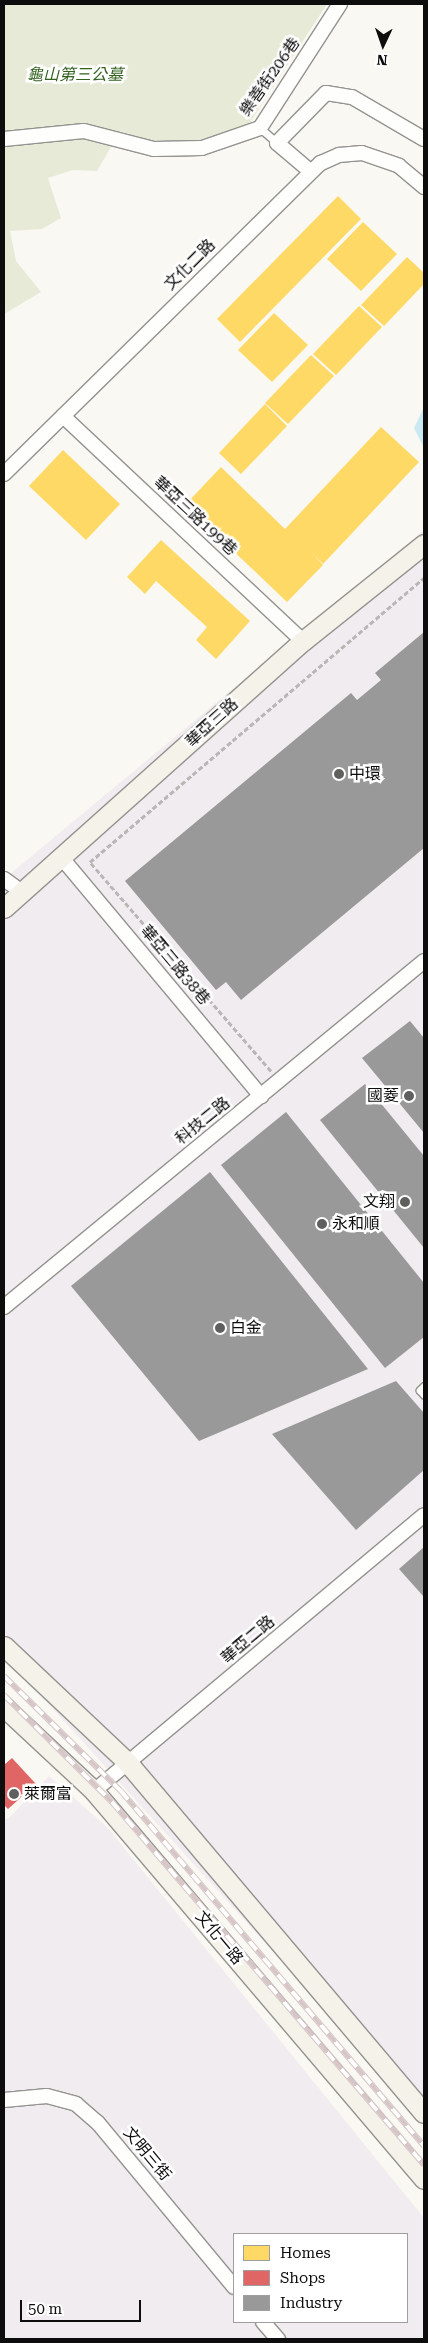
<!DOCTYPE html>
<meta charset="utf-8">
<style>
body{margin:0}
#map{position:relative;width:428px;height:2343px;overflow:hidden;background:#faf8f2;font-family:"Roboto Serif","Noto Sans TC",serif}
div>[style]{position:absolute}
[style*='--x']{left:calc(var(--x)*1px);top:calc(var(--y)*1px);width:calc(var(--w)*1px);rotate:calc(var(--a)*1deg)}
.industrial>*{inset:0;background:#f1ecef}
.cemetery>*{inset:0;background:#e7ead6}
.water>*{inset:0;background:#cae9f3}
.homes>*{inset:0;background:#ffd966}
.shops>*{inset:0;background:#e06666}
.industry>*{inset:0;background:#999}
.path>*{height:3px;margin-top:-1.5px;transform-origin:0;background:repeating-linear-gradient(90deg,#b8b7b6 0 5px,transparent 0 7.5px)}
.roads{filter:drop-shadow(1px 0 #949390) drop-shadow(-1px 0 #949390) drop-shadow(0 1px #949390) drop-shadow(0 -1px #949390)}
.lane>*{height:7px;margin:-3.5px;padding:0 3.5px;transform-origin:3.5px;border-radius:3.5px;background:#fefefd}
.street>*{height:14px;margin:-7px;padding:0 7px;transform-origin:7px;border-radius:7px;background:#fefefd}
.secondary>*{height:19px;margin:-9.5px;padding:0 9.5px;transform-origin:9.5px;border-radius:9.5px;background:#f5f2ea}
.rail>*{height:5.5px;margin-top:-2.75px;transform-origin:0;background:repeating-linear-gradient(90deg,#fff 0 11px,#d6c6c7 0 22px);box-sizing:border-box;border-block:1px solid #d6c6c7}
.dots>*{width:14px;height:14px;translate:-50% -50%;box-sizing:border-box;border:2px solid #fff;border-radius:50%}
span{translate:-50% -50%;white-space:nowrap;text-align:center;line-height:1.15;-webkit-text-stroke:5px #fff;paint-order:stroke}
.park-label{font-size:16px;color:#346320;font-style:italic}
.street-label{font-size:16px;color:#0d0d0d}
.poi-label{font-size:16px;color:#0d0d0d}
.left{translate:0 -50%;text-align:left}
.right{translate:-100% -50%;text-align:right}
.frame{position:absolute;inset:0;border:5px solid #0d0d0d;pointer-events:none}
.legend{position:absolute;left:233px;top:2233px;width:175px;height:90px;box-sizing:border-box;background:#fff;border:1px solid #9e9e9e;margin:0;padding:6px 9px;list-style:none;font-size:15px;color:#0d0d0d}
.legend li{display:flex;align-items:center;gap:10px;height:25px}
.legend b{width:25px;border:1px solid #9e9e9e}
.north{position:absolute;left:358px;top:20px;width:50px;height:50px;-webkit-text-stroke:4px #fff;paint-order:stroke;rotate:183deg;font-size:14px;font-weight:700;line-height:20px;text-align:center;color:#0d0d0d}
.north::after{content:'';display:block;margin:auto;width:18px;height:22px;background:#0d0d0d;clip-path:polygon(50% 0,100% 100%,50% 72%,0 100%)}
.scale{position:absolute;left:20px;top:2300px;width:121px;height:22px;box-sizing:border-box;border:2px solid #0d0d0d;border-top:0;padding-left:6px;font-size:15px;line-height:18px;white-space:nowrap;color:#0d0d0d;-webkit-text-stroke:4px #fff;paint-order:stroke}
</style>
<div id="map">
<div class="industrial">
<i style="clip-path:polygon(424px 530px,424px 2118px,4px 1655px,4px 879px)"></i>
<i style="clip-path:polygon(evenodd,49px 1776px,107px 1827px,424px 2218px,424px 2339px,4px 2339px,4px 1818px,8px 1819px,49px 1776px,234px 2234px,407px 2234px,407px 2322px,234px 2322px,234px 2234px)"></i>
</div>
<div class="cemetery">
<i style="clip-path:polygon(4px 4px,327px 4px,248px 126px,203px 141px,154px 142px,120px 131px,97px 171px,73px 170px,48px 178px,61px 218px,42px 229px,10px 231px,16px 261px,41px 292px,4px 314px)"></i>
</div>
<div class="water">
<i style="clip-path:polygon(424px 407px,424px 448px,414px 428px)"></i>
</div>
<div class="homes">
<i style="clip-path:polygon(338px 196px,361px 219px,240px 342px,217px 319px)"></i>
<i style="clip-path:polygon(363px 222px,397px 254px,361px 291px,327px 259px)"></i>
<i style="clip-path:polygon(407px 257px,424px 273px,424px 284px,384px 326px,361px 305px)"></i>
<i style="clip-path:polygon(359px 306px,382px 327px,336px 375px,313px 354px)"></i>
<i style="clip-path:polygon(274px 313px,308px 345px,272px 382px,238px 350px)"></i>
<i style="clip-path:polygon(311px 355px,334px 376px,288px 424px,265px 403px)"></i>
<i style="clip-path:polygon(265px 404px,287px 426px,241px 474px,219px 453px)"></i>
<i style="clip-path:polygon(381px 427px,419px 462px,323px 564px,310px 551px,323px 565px,287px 602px,185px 505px,221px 467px,285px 529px)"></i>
<i style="clip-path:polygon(63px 450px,120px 504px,86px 540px,29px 486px)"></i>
<i style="clip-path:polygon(161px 540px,250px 621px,216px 659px,196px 640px,207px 627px,156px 581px,145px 594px,127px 577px)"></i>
</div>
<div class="shops">
<i style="clip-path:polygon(12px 1758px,36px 1784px,8px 1809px,4px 1805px,4px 1765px)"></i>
</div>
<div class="industry">
<i style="clip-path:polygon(424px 632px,424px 848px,241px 1000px,226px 982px,216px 990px,125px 881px,351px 693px,357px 700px,381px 680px,375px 673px)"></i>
<i style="clip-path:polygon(410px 1021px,424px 1038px,424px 1133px,362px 1058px)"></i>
<i style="clip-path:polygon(365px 1084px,424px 1156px,424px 1248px,320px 1120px)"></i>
<i style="clip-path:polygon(286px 1112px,424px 1283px,424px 1337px,385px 1368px,221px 1165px)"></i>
<i style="clip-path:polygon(210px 1172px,368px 1369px,199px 1441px,71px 1286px)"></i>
<i style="clip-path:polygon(396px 1381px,424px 1413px,424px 1470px,356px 1530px,272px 1434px)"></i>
<i style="clip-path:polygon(424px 1547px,424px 1597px,399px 1569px)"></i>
</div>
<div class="path">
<i style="--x:271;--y:1071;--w:276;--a:-130.9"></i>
<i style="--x:90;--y:862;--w:438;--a:-40.4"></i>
</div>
<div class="roads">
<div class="lane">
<i style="--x:260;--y:128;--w:23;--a:41"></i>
<i style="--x:424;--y:1386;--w:6;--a:135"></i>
<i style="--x:420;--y:1390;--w:6;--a:51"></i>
</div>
<div class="street">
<i style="--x:4;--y:139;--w:80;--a:-5.7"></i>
<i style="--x:84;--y:131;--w:72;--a:14.4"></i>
<i style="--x:154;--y:149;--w:48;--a:-1.2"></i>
<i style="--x:202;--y:148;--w:61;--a:-19"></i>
<i style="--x:260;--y:128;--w:148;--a:-57.2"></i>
<i style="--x:310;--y:171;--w:43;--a:-139.7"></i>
<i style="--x:277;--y:143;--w:70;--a:-45.6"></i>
<i style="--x:326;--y:93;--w:26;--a:9"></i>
<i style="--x:352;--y:97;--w:83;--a:30.3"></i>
<i style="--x:63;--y:416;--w:329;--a:43.2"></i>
<i style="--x:4;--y:474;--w:444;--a:-44.5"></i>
<i style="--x:321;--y:163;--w:20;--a:-24"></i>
<i style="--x:339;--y:155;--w:23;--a:-5"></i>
<i style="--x:362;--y:153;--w:39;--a:19"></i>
<i style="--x:399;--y:166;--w:33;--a:40"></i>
<i style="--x:61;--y:857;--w:312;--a:50.1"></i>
<i style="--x:4;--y:879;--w:22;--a:36"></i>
<i style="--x:4;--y:1307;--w:544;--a:-39.48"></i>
<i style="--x:94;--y:1791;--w:430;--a:-39.9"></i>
<i style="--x:4;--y:2100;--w:43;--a:-5.3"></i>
<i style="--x:47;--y:2096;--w:30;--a:15"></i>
<i style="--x:76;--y:2104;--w:29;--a:41"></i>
<i style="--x:98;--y:2123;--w:213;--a:50.3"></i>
<i style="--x:263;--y:2322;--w:23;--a:49"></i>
</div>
<div class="secondary">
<i style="--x:4;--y:908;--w:401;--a:-41.8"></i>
<i style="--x:303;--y:641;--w:155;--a:-38.7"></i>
<i style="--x:4;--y:1646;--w:170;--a:43.3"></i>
<i style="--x:128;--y:1763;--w:458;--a:49.8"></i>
<i style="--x:4;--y:1707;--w:123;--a:43"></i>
<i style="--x:94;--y:1791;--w:509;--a:49.62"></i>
</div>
</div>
<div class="rail">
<i style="--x:4;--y:1676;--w:164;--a:44.5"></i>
<i style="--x:121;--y:1791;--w:467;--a:49.5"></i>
<i style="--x:4;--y:1695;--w:152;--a:44.7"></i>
<i style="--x:112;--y:1802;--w:479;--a:49.3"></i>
</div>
<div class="dots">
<i style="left:339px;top:774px;background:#605f5d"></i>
<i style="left:409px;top:1096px;background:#605f5d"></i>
<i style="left:405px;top:1202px;background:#605f5d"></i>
<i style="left:322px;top:1224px;background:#605f5d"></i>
<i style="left:220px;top:1328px;background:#605f5d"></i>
<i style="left:14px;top:1794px;background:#605f5d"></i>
</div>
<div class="park-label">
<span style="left:75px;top:75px">龜山第三公墓</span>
</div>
<div class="street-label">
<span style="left:270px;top:77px;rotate:-55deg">樂善街206巷</span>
<span style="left:190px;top:265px;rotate:-45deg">文化二路</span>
<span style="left:195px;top:516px;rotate:43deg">華亞三路199巷</span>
<span style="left:212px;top:723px;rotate:-42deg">華亞三路</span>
<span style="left:175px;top:965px;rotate:50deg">華亞三路38巷</span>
<span style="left:203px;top:1121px;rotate:-39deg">科技二路</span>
<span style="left:248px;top:1640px;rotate:-40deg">華亞二路</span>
<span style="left:219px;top:1938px;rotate:50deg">文化一路</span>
<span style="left:147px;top:2154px;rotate:50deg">文明三街</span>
</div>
<div class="poi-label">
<span class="left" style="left:349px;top:774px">中環</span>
<span class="right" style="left:399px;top:1096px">國菱</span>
<span class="right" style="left:395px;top:1202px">文翔</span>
<span class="left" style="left:332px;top:1224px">永和順</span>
<span class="left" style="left:230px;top:1328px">白金</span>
<span class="left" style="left:24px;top:1794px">萊爾富</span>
</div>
<div class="frame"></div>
<ul class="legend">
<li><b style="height:14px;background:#ffd966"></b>Homes</li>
<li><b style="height:14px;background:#e06666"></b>Shops</li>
<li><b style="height:14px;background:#999"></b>Industry</li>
</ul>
<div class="north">N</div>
<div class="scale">50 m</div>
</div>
